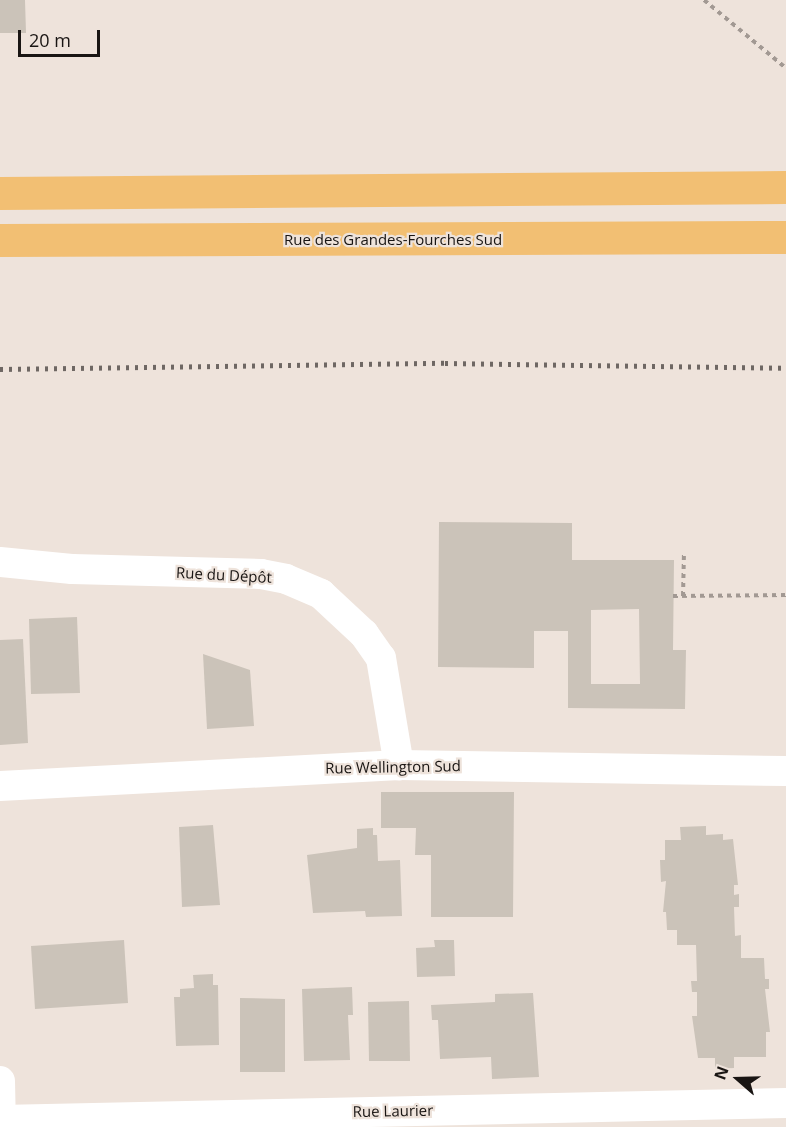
<!DOCTYPE html>
<meta charset="utf-8">
<style>
body{margin:0}
#map{position:relative;width:786px;height:1127px;overflow:hidden;background:#eee3db;font-family:"Open Sans",sans-serif}
div>[style]{position:absolute}
[style*='--x']{left:calc(var(--x)*1px);top:calc(var(--y)*1px);width:calc(var(--w)*1px);rotate:calc(var(--a)*1deg)}
.building>*{inset:0;background:#cbc3b9}
.path>*{height:4px;margin-top:-2px;transform-origin:0;background:repeating-linear-gradient(90deg,#a29993 0 4.5px,transparent 0 9px)}
.street>*{height:30px;margin:-15px;padding:0 15px;transform-origin:15px;border-radius:15px;background:#fff}
.primary>*{height:33px;margin:-16.5px;padding:0 16.5px;transform-origin:16.5px;border-radius:16.5px;background:#f2bf73}
.rail>*{height:4.5px;margin-top:-2.25px;transform-origin:0;background:repeating-linear-gradient(90deg,#6e6763 0 3px,transparent 0 9px)}
span{translate:-50% -50%;white-space:nowrap;text-align:center;line-height:1.15;-webkit-text-stroke:4.5px #eee3db;paint-order:stroke}
.street-label{font-size:15px;color:#191513}
.north{position:absolute;left:708px;top:1049px;width:60px;height:60px;-webkit-text-stroke:4px #eee3db;paint-order:stroke;rotate:290deg;font-size:16px;font-weight:700;line-height:24px;text-align:center;color:#191513}
.north::after{content:'';display:block;margin:auto;width:21px;height:27px;background:#191513;clip-path:polygon(50% 0,100% 100%,50% 72%,0 100%)}
.scale{position:absolute;left:18px;top:30px;width:82px;height:27px;box-sizing:border-box;border:3px solid #191513;border-top:0;padding-left:8px;font-size:18px;line-height:21px;white-space:nowrap;color:#191513;-webkit-text-stroke:4px #eee3db;paint-order:stroke}
</style>
<div id="map">
<div class="building">
<i style="clip-path:polygon(0 0,25px 0,26px 33px,0 33px)"></i>
<i style="clip-path:polygon(evenodd,439px 522px,572px 523px,572px 560px,674px 560px,673px 650px,686px 650px,685px 709px,568px 708px,568px 631px,534px 631px,534px 668px,438px 667px,439px 522px,639px 609px,640px 684px,591px 684px,591px 610px,639px 609px)"></i>
<i style="clip-path:polygon(77px 617px,80px 693px,31px 694px,29px 619px)"></i>
<i style="clip-path:polygon(23px 639px,28px 743px,0 745px,0 640px)"></i>
<i style="clip-path:polygon(203px 654px,250px 670px,254px 726px,207px 729px)"></i>
<i style="clip-path:polygon(381px 792px,514px 792px,513px 917px,431px 917px,431px 855px,415px 855px,416px 828px,381px 828px)"></i>
<i style="clip-path:polygon(213px 825px,220px 905px,182px 907px,179px 827px)"></i>
<i style="clip-path:polygon(706px 826px,706px 835px,723px 834px,723px 840px,733px 839px,738px 885px,734px 885px,734px 895px,739px 894px,739px 907px,734px 907px,735px 936px,741px 935px,741px 958px,764px 958px,765px 979px,769px 979px,769px 989px,765px 989px,770px 1032px,766px 1032px,766px 1057px,734px 1057px,734px 1068px,715px 1069px,715px 1058px,698px 1058px,692px 1016px,697px 1016px,697px 992px,692px 992px,691px 981px,697px 981px,696px 945px,677px 945px,677px 930px,667px 930px,666px 912px,663px 912px,666px 881px,661px 882px,660px 860px,665px 860px,665px 840px,681px 840px,680px 827px)"></i>
<i style="clip-path:polygon(373px 828px,373px 835px,377px 835px,378px 861px,400px 860px,402px 916px,366px 917px,365px 911px,313px 913px,307px 855px,357px 848px,357px 829px)"></i>
<i style="clip-path:polygon(124px 940px,128px 1003px,35px 1009px,31px 946px)"></i>
<i style="clip-path:polygon(434px 940px,454px 940px,455px 976px,417px 977px,416px 948px,435px 947px)"></i>
<i style="clip-path:polygon(213px 974px,213px 985px,218px 985px,219px 1045px,176px 1046px,174px 997px,180px 997px,180px 989px,194px 988px,193px 975px)"></i>
<i style="clip-path:polygon(352px 987px,353px 1015px,348px 1015px,350px 1060px,304px 1061px,302px 989px)"></i>
<i style="clip-path:polygon(533px 993px,539px 1077px,492px 1079px,491px 1057px,440px 1059px,438px 1020px,432px 1020px,431px 1005px,495px 1002px,495px 994px)"></i>
<i style="clip-path:polygon(240px 998px,285px 999px,285px 1072px,240px 1072px)"></i>
<i style="clip-path:polygon(409px 1001px,410px 1061px,369px 1061px,368px 1002px)"></i>
</div>
<div class="path">
<i style="--x:704;--y:0;--w:107;--a:39.7"></i>
<i style="--x:673;--y:596;--w:113;--a:-0.5"></i>
<i style="--x:683;--y:596;--w:44;--a:-88.7"></i>
</div>
<div class="street">
<i style="--x:0;--y:562;--w:72;--a:5.6"></i>
<i style="--x:72;--y:569;--w:189;--a:1.5"></i>
<i style="--x:261;--y:574;--w:25;--a:11"></i>
<i style="--x:286;--y:579;--w:38;--a:23"></i>
<i style="--x:321;--y:594;--w:59;--a:42.9"></i>
<i style="--x:364;--y:634;--w:29;--a:55"></i>
<i style="--x:381;--y:658;--w:109;--a:80.5"></i>
<i style="--x:0;--y:786;--w:400;--a:-3"></i>
<i style="--x:399;--y:765;--w:387;--a:0.9"></i>
<i style="--x:0;--y:1081;--w:46;--a:88.8"></i>
<i style="--x:0;--y:1120;--w:786;--a:-1.24"></i>
</div>
<div class="primary">
<i style="--x:0;--y:193;--w:786;--a:-0.44"></i>
<i style="--x:0;--y:240;--w:786;--a:-0.22"></i>
</div>
<div class="rail">
<i style="--x:0;--y:369;--w:445;--a:-0.8"></i>
<i style="--x:445;--y:363;--w:341;--a:0.8"></i>
</div>
<div class="street-label">
<span style="left:393px;top:240px">Rue des Grandes-Fourches Sud</span>
<span style="left:224px;top:575px;rotate:3deg">Rue du Dépôt</span>
<span style="left:393px;top:767px;rotate:-1deg">Rue Wellington Sud</span>
<span style="left:393px;top:1111px;rotate:-1deg">Rue Laurier</span>
</div>
<div class="north">N</div>
<div class="scale">20 m</div>
</div>
